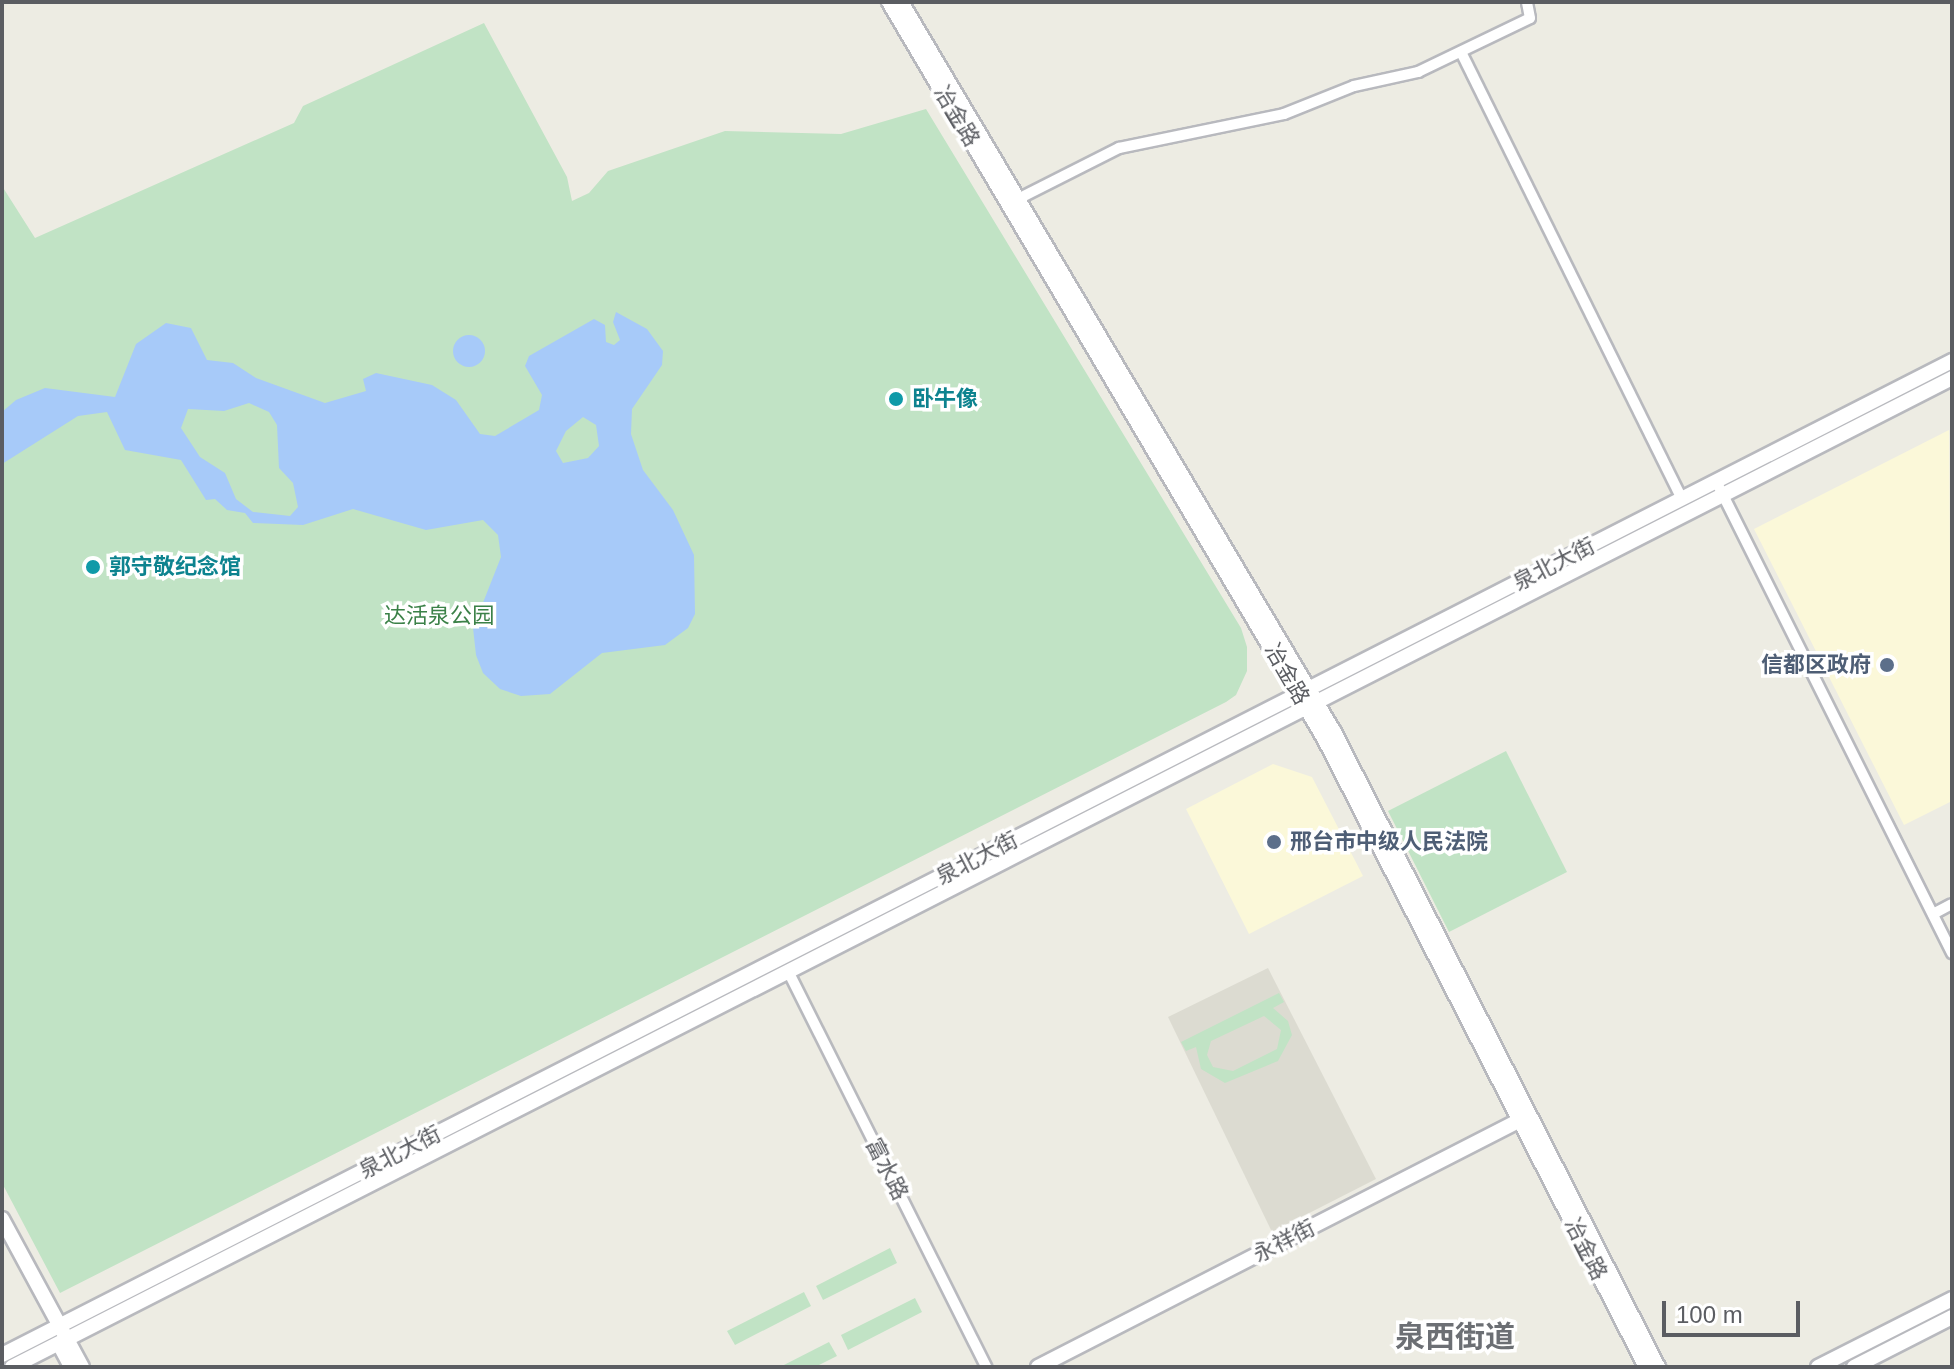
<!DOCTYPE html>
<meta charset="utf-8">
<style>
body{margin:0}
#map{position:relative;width:1954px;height:1369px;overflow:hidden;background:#edece3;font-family:Helvetica,"Noto Sans SC",sans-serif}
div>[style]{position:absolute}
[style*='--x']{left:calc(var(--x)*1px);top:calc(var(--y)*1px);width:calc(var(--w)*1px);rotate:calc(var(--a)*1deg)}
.commercial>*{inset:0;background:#fbf8d9}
.education>*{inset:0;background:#dcdbd1}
.green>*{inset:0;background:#c1e3c5}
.water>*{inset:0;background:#a7caf9}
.round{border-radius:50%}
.roads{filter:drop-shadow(2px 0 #b8b9be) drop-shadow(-2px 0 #b8b9be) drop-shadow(0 2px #b8b9be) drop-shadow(0 -2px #b8b9be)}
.street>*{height:10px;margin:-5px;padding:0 5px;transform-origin:5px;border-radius:5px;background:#fff}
.secondary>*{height:14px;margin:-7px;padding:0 7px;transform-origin:7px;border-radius:7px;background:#fff}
.dots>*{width:22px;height:22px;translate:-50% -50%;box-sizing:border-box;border:4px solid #fff;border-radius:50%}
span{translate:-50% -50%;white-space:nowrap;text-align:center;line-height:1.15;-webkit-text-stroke:7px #fff;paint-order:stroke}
.street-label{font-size:22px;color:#5b5d62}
.culture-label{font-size:22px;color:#0d838f;font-weight:700}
.left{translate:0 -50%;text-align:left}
.park-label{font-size:22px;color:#3b8148}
.service-label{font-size:22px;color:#4e5e75;font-weight:700}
.right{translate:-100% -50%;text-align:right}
.district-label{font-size:30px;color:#6c6f74;font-weight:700}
.frame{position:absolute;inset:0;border:4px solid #5b5d62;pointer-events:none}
.scale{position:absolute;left:1662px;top:1301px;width:138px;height:36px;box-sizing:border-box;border:4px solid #5b5d62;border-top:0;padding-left:10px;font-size:24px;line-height:28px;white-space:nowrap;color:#5b5d62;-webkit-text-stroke:6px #fff;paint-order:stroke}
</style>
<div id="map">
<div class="commercial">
<i style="clip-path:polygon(1949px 430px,1952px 801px,1904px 825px,1754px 529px)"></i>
<i style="clip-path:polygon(1273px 764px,1312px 777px,1363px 876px,1249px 934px,1186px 809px)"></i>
</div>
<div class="education">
<i style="clip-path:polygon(1268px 968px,1376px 1179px,1272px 1232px,1168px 1017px)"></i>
</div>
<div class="green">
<i style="clip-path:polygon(484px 23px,567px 177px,572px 201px,589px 193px,608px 171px,725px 131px,841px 134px,926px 109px,1241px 628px,1247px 647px,1247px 671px,1236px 695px,1226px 702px,60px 1293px,2px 1183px,2px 186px,35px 238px,294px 123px,303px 106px)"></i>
<i style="clip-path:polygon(1506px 751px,1567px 872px,1449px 932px,1388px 811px)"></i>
<i style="clip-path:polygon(evenodd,1279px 993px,1284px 1002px,1273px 1008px,1288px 1021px,1292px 1035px,1278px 1061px,1225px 1083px,1201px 1069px,1196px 1047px,1186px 1051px,1181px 1042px,1279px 993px,1264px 1016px,1281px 1030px,1277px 1049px,1233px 1071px,1213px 1067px,1207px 1055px,1211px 1041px,1264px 1016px)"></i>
<i style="clip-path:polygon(890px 1248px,897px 1263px,823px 1300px,816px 1286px)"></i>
<i style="clip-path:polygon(804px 1292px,811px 1306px,735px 1345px,727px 1331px)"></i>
<i style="clip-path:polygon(915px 1298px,922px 1312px,848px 1350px,841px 1335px)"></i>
<i style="clip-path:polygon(829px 1342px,837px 1356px,815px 1367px,780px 1367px)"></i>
</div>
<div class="water">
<i style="clip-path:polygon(evenodd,616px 312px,647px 329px,663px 351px,662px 365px,632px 409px,631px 434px,643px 470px,673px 510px,694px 555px,695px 614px,688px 628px,665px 645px,602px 653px,550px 694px,521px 696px,500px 689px,483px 673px,476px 655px,473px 628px,501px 557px,498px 535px,483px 520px,426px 530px,353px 509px,303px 525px,253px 523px,245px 513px,227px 510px,215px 499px,206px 500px,181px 460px,125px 450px,107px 412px,78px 416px,2px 464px,2px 412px,16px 400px,45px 388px,115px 397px,136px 344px,166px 323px,191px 328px,207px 360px,233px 363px,256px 378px,325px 403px,366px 391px,363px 379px,376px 373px,432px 385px,456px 400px,480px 434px,495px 436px,539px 410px,542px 395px,525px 366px,529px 356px,594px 319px,605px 325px,606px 342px,614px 345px,620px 340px,613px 322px,616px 312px,249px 403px,269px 412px,277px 425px,279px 468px,293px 483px,298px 507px,290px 516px,253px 512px,236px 499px,225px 473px,200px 457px,181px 428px,188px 409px,224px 411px,249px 403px,616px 312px,583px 417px,596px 425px,599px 446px,588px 458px,563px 463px,556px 451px,566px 431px,583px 417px)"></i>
<i class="round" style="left:453px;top:335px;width:32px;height:32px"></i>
</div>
<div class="roads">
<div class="street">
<i style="--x:1461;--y:52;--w:499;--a:63.7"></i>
<i style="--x:1018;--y:199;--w:113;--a:-26.8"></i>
<i style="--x:1119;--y:148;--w:168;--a:-11.6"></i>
<i style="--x:1284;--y:114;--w:75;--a:-21.8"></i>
<i style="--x:1354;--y:86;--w:66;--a:-12.3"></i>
<i style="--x:1418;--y:72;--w:124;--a:-25.7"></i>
<i style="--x:1530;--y:18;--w:16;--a:-101"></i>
<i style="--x:1716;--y:481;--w:528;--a:63.43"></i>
<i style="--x:1933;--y:914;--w:21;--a:-28"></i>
<i style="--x:788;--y:971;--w:443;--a:63.4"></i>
</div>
<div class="secondary">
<i style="--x:889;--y:2;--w:855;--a:59.42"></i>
<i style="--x:1324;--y:738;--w:707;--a:62.89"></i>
<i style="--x:901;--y:2;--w:849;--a:59.33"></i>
<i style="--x:1334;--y:732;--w:713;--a:62.97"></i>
<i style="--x:2;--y:1219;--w:168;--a:61.6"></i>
<i style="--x:59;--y:1344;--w:26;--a:62"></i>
<i style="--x:2;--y:1355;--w:2189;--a:-27.01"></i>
<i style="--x:12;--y:1367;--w:2178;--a:-27.01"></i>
<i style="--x:1038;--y:1367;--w:548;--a:-27.13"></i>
<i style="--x:1818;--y:1367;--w:150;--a:-26.9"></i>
<i style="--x:1854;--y:1367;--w:110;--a:-27"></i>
</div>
</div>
<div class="dots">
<i style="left:896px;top:399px;background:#0f9aa8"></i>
<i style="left:93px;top:567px;background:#0f9aa8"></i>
<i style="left:1887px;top:665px;background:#5c6f8a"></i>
<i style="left:1274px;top:842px;background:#5c6f8a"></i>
</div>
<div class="street-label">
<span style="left:957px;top:116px;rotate:59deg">冶金路</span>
<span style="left:1554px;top:564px;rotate:-27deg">泉北大街</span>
<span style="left:1287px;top:674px;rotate:60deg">冶金路</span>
<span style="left:977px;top:858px;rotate:-27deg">泉北大街</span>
<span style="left:400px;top:1152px;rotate:-27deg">泉北大街</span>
<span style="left:887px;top:1169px;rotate:63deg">富水路</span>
<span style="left:1284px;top:1241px;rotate:-27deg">永祥街</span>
<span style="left:1586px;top:1249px;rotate:63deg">冶金路</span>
</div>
<div class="culture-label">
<span class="left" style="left:912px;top:399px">卧牛像</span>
<span class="left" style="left:109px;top:567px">郭守敬纪念馆</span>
</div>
<div class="park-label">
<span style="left:439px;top:616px">达活泉公园</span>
</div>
<div class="service-label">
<span class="right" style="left:1871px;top:665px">信都区政府</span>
<span class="left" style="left:1290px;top:842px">邢台市中级人民法院</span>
</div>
<div class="district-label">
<span style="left:1455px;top:1337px">泉西街道</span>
</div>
<div class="frame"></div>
<div class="scale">100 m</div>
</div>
